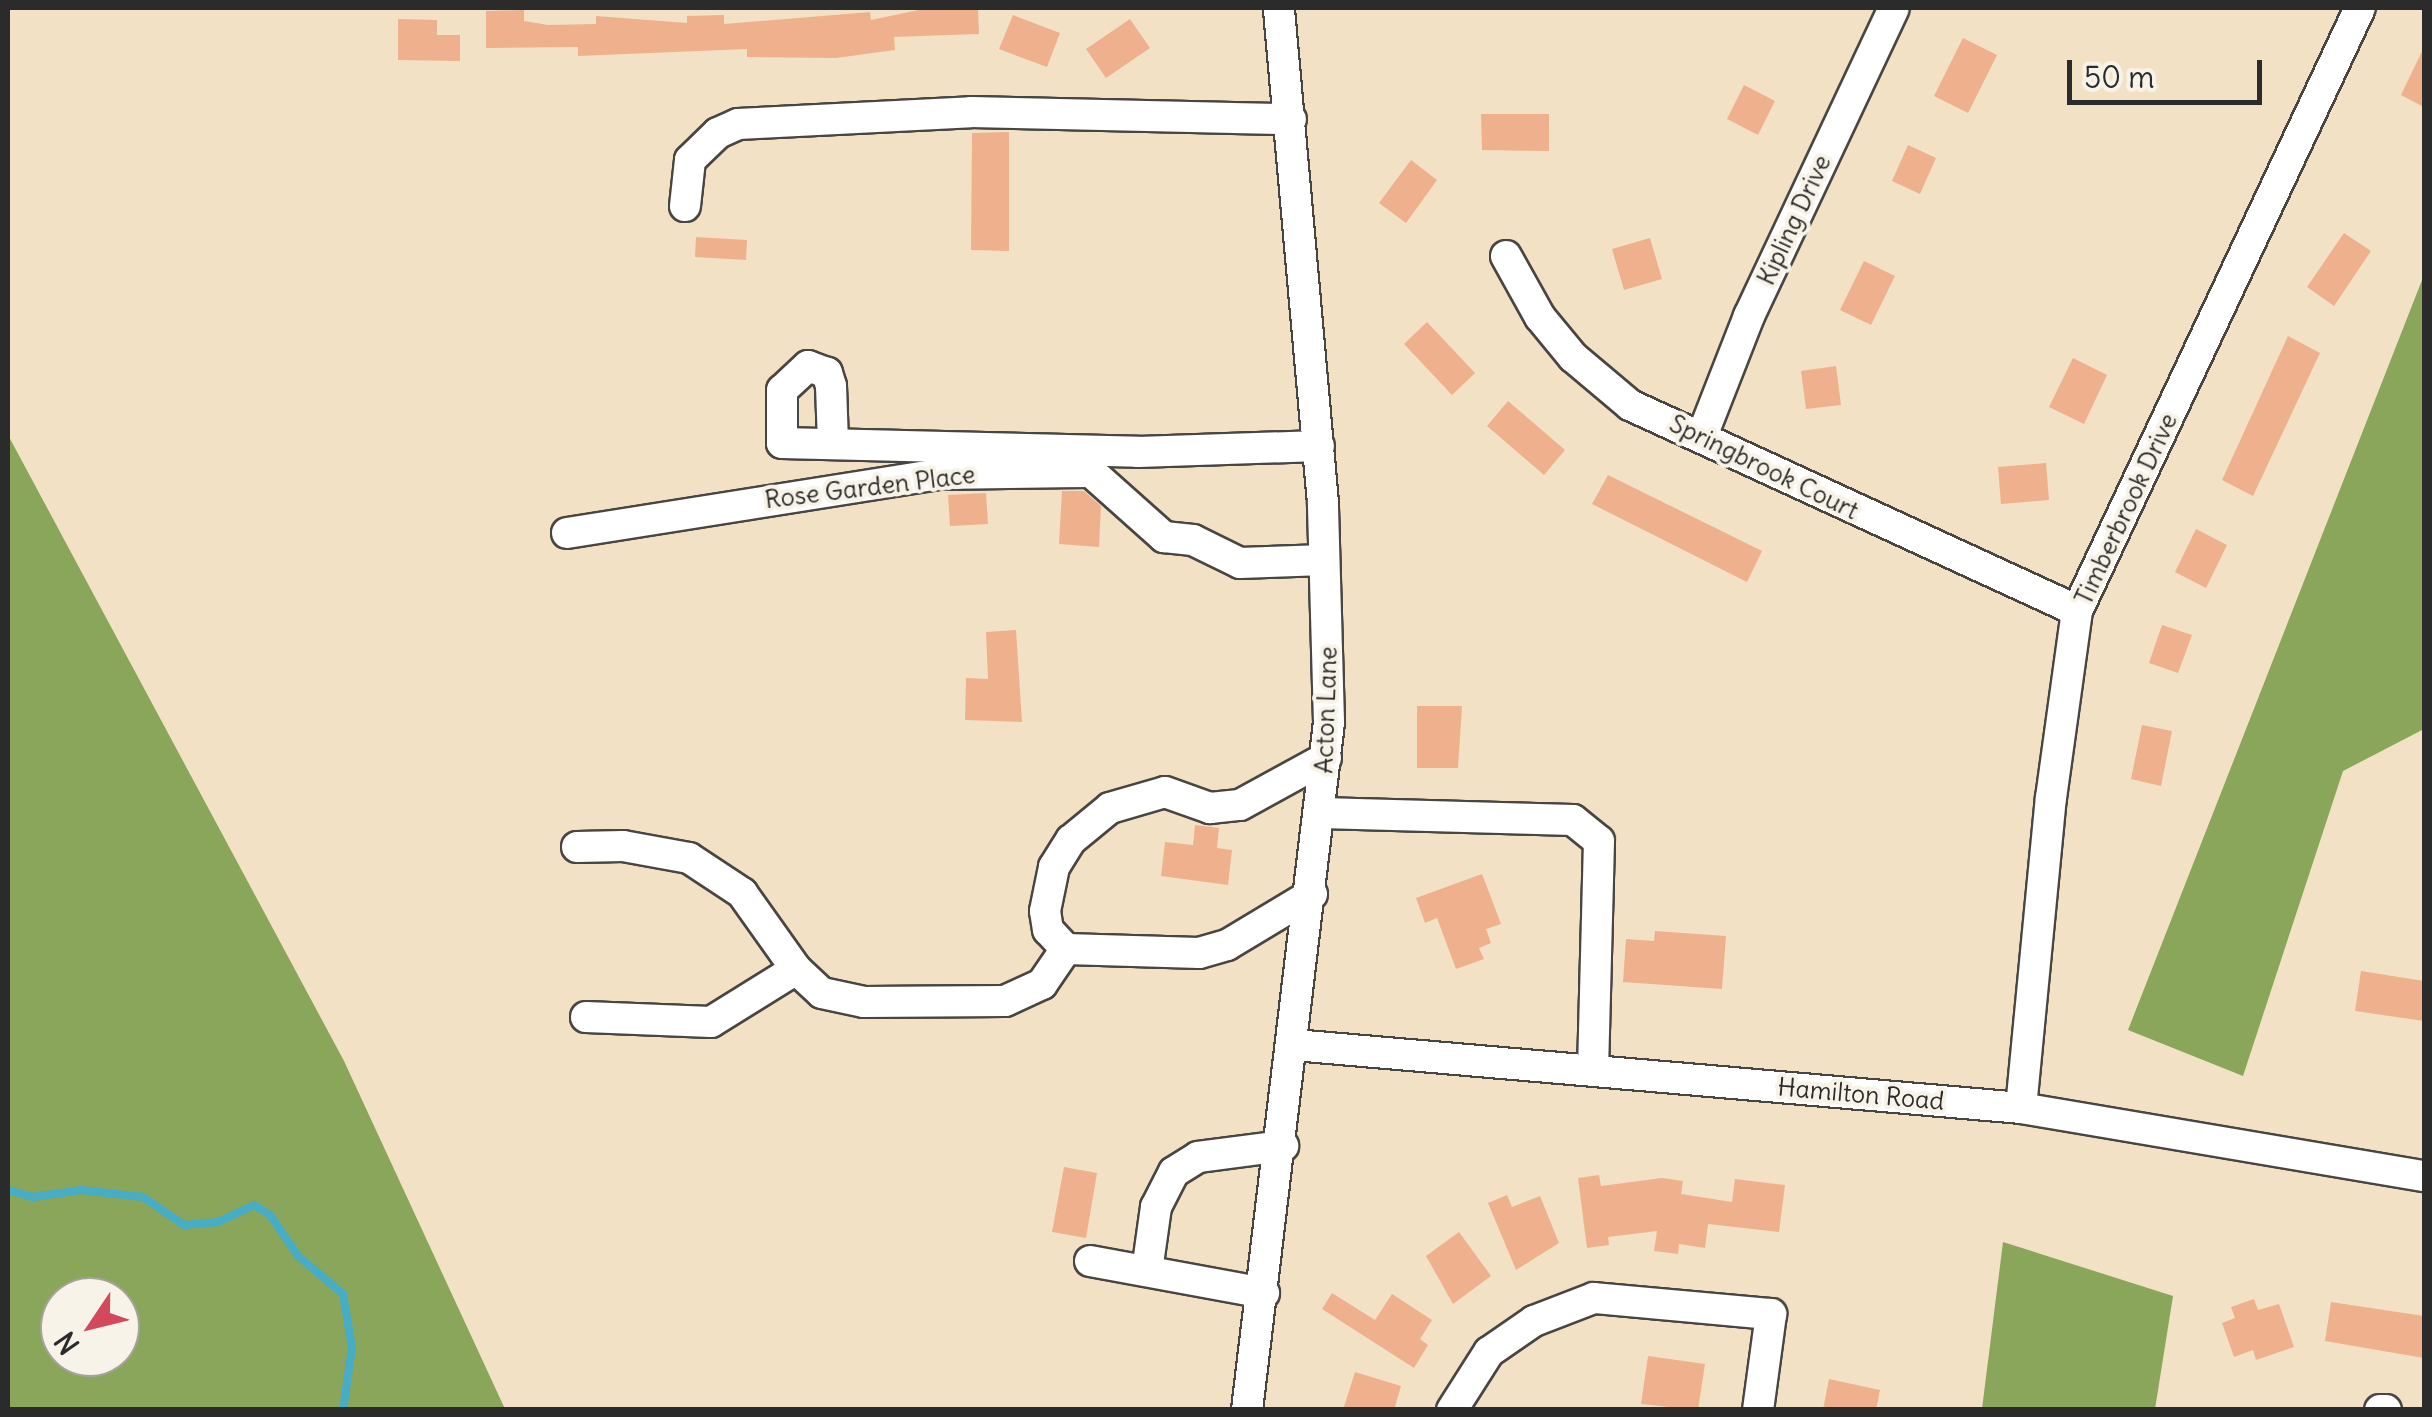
<!DOCTYPE html>
<style>
body{margin:0}
#map{position:relative;width:2432px;height:1417px;overflow:hidden;background:#f2e1c5;font-family:Delius,sans-serif}
div>[style]{position:absolute}
[style*='--x']{left:calc(var(--x)*1px);top:calc(var(--y)*1px);width:calc(var(--w)*1px);rotate:calc(var(--a)*1deg)}
.forest>*{inset:0;background:#89a65a}
.stream>*{height:8px;margin:-4px;padding:0 4px;transform-origin:4px;border-radius:4px;background:#47acc6}
.building>*{inset:0;background:#efb18d}
.roads{filter:drop-shadow(2px 0 #494642) drop-shadow(-2px 0 #494642) drop-shadow(0 2px #494642) drop-shadow(0 -2px #494642)}
.minor>*{height:30px;margin:-15px;padding:0 15px;transform-origin:15px;border-radius:15px;background:#fff}
span{translate:-50% -50%;white-space:nowrap;text-align:center;line-height:1.15;-webkit-text-stroke:8px #f7f3e8;paint-order:stroke}
.street-label{font-size:25px;color:#2b2b2b}
.frame{position:absolute;inset:0;border:10px solid #2b2b2b;pointer-events:none}
.north{position:absolute;left:40px;top:1277px;width:100px;height:100px;box-sizing:border-box;background:#f7f3e8;border:2px solid #a5a39c;border-radius:50%;rotate:235deg;font-size:28px;font-weight:700;line-height:40px;text-align:center;color:#2b2b2b}
.north::after{content:'';display:block;margin:auto;width:35px;height:45px;background:#d1495b;clip-path:polygon(50% 0,100% 100%,50% 72%,0 100%)}
.scale{position:absolute;left:2067px;top:60px;width:195px;height:45px;box-sizing:border-box;border:5px solid #2b2b2b;border-top:0;padding-left:12px;font-size:30px;line-height:35px;white-space:nowrap;color:#2b2b2b;-webkit-text-stroke:8px #f7f3e8;paint-order:stroke}
</style>
<div id="map">
<div class="forest">
<i style="clip-path:polygon(2424px 275px,2424px 729px,2343px 771px,2243px 1076px,2128px 1030px)"></i>
<i style="clip-path:polygon(evenodd,8px 435px,344px 1061px,505px 1409px,8px 1409px,8px 435px,60px 1297px,120px 1297px,120px 1357px,60px 1357px,60px 1297px)"></i>
<i style="clip-path:polygon(2003px 1242px,2173px 1296px,2155px 1409px,1982px 1409px)"></i>
</div>
<div class="stream">
<i style="--x:8;--y:1190;--w:26;--a:16"></i>
<i style="--x:33;--y:1197;--w:49;--a:-8.3"></i>
<i style="--x:81;--y:1190;--w:62;--a:6.4"></i>
<i style="--x:143;--y:1197;--w:50;--a:34.3"></i>
<i style="--x:184;--y:1225;--w:34;--a:-5"></i>
<i style="--x:218;--y:1222;--w:40;--a:-25"></i>
<i style="--x:254;--y:1205;--w:19;--a:32"></i>
<i style="--x:270;--y:1215;--w:50;--a:55.7"></i>
<i style="--x:298;--y:1256;--w:59;--a:40.2"></i>
<i style="--x:343;--y:1294;--w:54;--a:80.4"></i>
<i style="--x:352;--y:1347;--w:64;--a:98.1"></i>
</div>
<div class="building">
<i style="clip-path:polygon(928px 8px,978px 8px,979px 34px,894px 37px,895px 50px,836px 58px,747px 57px,747px 49px,578px 56px,578px 47px,486px 48px,486px 11px,524px 10px,524px 21px,548px 25px,596px 24px,596px 16px,687px 23px,687px 16px,724px 15px,724px 24px,870px 12px,871px 20px)"></i>
<i style="clip-path:polygon(1013px 15px,1060px 33px,1047px 67px,999px 49px)"></i>
<i style="clip-path:polygon(398px 19px,437px 20px,437px 35px,460px 35px,460px 61px,398px 60px)"></i>
<i style="clip-path:polygon(1130px 19px,1150px 48px,1106px 78px,1086px 49px)"></i>
<i style="clip-path:polygon(1963px 38px,1997px 55px,1968px 113px,1934px 96px)"></i>
<i style="clip-path:polygon(2424px 47px,2424px 107px,2401px 95px)"></i>
<i style="clip-path:polygon(1744px 85px,1775px 101px,1758px 135px,1727px 119px)"></i>
<i style="clip-path:polygon(1481px 114px,1549px 114px,1549px 151px,1482px 150px)"></i>
<i style="clip-path:polygon(1009px 132px,1009px 251px,971px 250px,972px 133px)"></i>
<i style="clip-path:polygon(1908px 145px,1936px 158px,1920px 194px,1892px 181px)"></i>
<i style="clip-path:polygon(1411px 160px,1437px 180px,1406px 223px,1379px 203px)"></i>
<i style="clip-path:polygon(2344px 233px,2371px 251px,2334px 306px,2307px 287px)"></i>
<i style="clip-path:polygon(696px 237px,747px 240px,746px 260px,695px 257px)"></i>
<i style="clip-path:polygon(1650px 238px,1662px 279px,1624px 290px,1612px 249px)"></i>
<i style="clip-path:polygon(1864px 261px,1895px 276px,1871px 325px,1840px 310px)"></i>
<i style="clip-path:polygon(1427px 322px,1475px 373px,1452px 395px,1404px 344px)"></i>
<i style="clip-path:polygon(2288px 336px,2320px 353px,2253px 496px,2222px 480px)"></i>
<i style="clip-path:polygon(2073px 358px,2107px 375px,2084px 424px,2049px 407px)"></i>
<i style="clip-path:polygon(1836px 366px,1841px 405px,1806px 409px,1801px 371px)"></i>
<i style="clip-path:polygon(1508px 401px,1565px 450px,1544px 475px,1487px 426px)"></i>
<i style="clip-path:polygon(2046px 463px,2049px 500px,2001px 504px,1998px 467px)"></i>
<i style="clip-path:polygon(1608px 475px,1762px 551px,1747px 582px,1592px 504px)"></i>
<i style="clip-path:polygon(1062px 491px,1084px 491px,1101px 506px,1099px 547px,1059px 544px)"></i>
<i style="clip-path:polygon(986px 493px,988px 524px,950px 526px,948px 495px)"></i>
<i style="clip-path:polygon(2196px 529px,2227px 545px,2206px 588px,2175px 572px)"></i>
<i style="clip-path:polygon(2162px 625px,2192px 635px,2178px 673px,2149px 663px)"></i>
<i style="clip-path:polygon(1016px 630px,1022px 722px,965px 720px,966px 678px,988px 679px,986px 632px)"></i>
<i style="clip-path:polygon(1417px 706px,1462px 706px,1458px 768px,1417px 768px)"></i>
<i style="clip-path:polygon(2142px 725px,2172px 731px,2161px 786px,2131px 779px)"></i>
<i style="clip-path:polygon(1195px 825px,1219px 828px,1217px 848px,1232px 850px,1228px 885px,1161px 876px,1165px 842px,1193px 845px)"></i>
<i style="clip-path:polygon(1482px 874px,1501px 924px,1486px 929px,1491px 943px,1479px 948px,1484px 959px,1456px 969px,1437px 918px,1425px 923px,1416px 898px)"></i>
<i style="clip-path:polygon(1655px 931px,1726px 936px,1722px 989px,1623px 982px,1626px 939px,1654px 941px)"></i>
<i style="clip-path:polygon(2361px 971px,2424px 981px,2424px 1021px,2355px 1011px)"></i>
<i style="clip-path:polygon(1064px 1167px,1097px 1173px,1086px 1238px,1052px 1232px)"></i>
<i style="clip-path:polygon(1599px 1175px,1601px 1186px,1662px 1178px,1683px 1181px,1681px 1194px,1732px 1202px,1735px 1179px,1785px 1185px,1779px 1232px,1708px 1224px,1705px 1248px,1679px 1244px,1678px 1254px,1654px 1251px,1657px 1231px,1608px 1237px,1609px 1245px,1587px 1248px,1578px 1178px)"></i>
<i style="clip-path:polygon(1507px 1195px,1512px 1207px,1540px 1196px,1559px 1243px,1516px 1270px,1488px 1203px)"></i>
<i style="clip-path:polygon(1459px 1232px,1491px 1276px,1453px 1304px,1426px 1256px)"></i>
<i style="clip-path:polygon(1332px 1293px,1375px 1320px,1392px 1294px,1432px 1320px,1420px 1339px,1428px 1345px,1414px 1368px,1322px 1309px)"></i>
<i style="clip-path:polygon(2254px 1299px,2258px 1310px,2279px 1304px,2294px 1347px,2256px 1360px,2253px 1350px,2234px 1357px,2222px 1323px,2235px 1318px,2231px 1307px)"></i>
<i style="clip-path:polygon(2331px 1302px,2424px 1316px,2424px 1358px,2325px 1341px)"></i>
<i style="clip-path:polygon(1648px 1356px,1705px 1364px,1698px 1410px,1641px 1404px)"></i>
<i style="clip-path:polygon(1355px 1372px,1401px 1386px,1394px 1410px,1343px 1410px)"></i>
<i style="clip-path:polygon(1829px 1379px,1880px 1390px,1876px 1410px,1823px 1410px)"></i>
</div>
<div class="roads">
<div class="minor">
<i style="--x:685;--y:206;--w:46;--a:-83.8"></i>
<i style="--x:690;--y:160;--w:39;--a:-44"></i>
<i style="--x:718;--y:133;--w:22;--a:-24"></i>
<i style="--x:738;--y:124;--w:233;--a:-2.9"></i>
<i style="--x:971;--y:112;--w:320;--a:1.3"></i>
<i style="--x:1506;--y:256;--w:70;--a:60.9"></i>
<i style="--x:1540;--y:317;--w:52;--a:50.5"></i>
<i style="--x:1573;--y:357;--w:75;--a:40.1"></i>
<i style="--x:1630;--y:405;--w:492;--a:24.7"></i>
<i style="--x:1702;--y:436;--w:129;--a:-68.6"></i>
<i style="--x:1749;--y:316;--w:340;--a:-64.8"></i>
<i style="--x:833;--y:443;--w:57;--a:-92"></i>
<i style="--x:831;--y:386;--w:14;--a:-107"></i>
<i style="--x:827;--y:373;--w:20;--a:-160"></i>
<i style="--x:808;--y:366;--w:35;--a:137"></i>
<i style="--x:782;--y:390;--w:53;--a:90"></i>
<i style="--x:782;--y:443;--w:356;--a:1.4"></i>
<i style="--x:1138;--y:452;--w:181;--a:-1.9"></i>
<i style="--x:567;--y:533;--w:377;--a:-9"></i>
<i style="--x:939;--y:474;--w:152;--a:-0.8"></i>
<i style="--x:1091;--y:472;--w:98;--a:41.7"></i>
<i style="--x:1164;--y:537;--w:29;--a:6"></i>
<i style="--x:1193;--y:540;--w:52;--a:26.1"></i>
<i style="--x:1240;--y:563;--w:84;--a:-2"></i>
<i style="--x:1321;--y:813;--w:252;--a:1.6"></i>
<i style="--x:1573;--y:820;--w:33;--a:39"></i>
<i style="--x:1599;--y:841;--w:230;--a:91.5"></i>
<i style="--x:577;--y:847;--w:46;--a:-1.2"></i>
<i style="--x:623;--y:846;--w:67;--a:10.3"></i>
<i style="--x:689;--y:858;--w:64;--a:33.4"></i>
<i style="--x:742;--y:893;--w:93;--a:54.6"></i>
<i style="--x:796;--y:969;--w:35;--a:43"></i>
<i style="--x:822;--y:993;--w:43;--a:12.1"></i>
<i style="--x:864;--y:1002;--w:141;--a:-0.4"></i>
<i style="--x:1005;--y:1001;--w:41;--a:-24.7"></i>
<i style="--x:1042;--y:984;--w:42;--a:-55.6"></i>
<i style="--x:1312;--y:894;--w:99;--a:149"></i>
<i style="--x:1227;--y:945;--w:29;--a:164"></i>
<i style="--x:1199;--y:953;--w:133;--a:-178.3"></i>
<i style="--x:1066;--y:949;--w:26;--a:-133"></i>
<i style="--x:1048;--y:930;--w:19;--a:-99"></i>
<i style="--x:1045;--y:911;--w:45;--a:-78.4"></i>
<i style="--x:1054;--y:867;--w:32;--a:-58"></i>
<i style="--x:1071;--y:840;--w:50;--a:-39.4"></i>
<i style="--x:1110;--y:808;--w:57;--a:-16.2"></i>
<i style="--x:1165;--y:792;--w:48;--a:19.6"></i>
<i style="--x:1210;--y:808;--w:30;--a:-6"></i>
<i style="--x:1240;--y:805;--w:98;--a:-28.7"></i>
<i style="--x:586;--y:1017;--w:125;--a:2.3"></i>
<i style="--x:711;--y:1022;--w:100;--a:-31.9"></i>
<i style="--x:1294;--y:1045;--w:730;--a:4.95"></i>
<i style="--x:2021;--y:1108;--w:409;--a:9.6"></i>
<i style="--x:2021;--y:1108;--w:311;--a:-84.5"></i>
<i style="--x:2051;--y:798;--w:189;--a:-82.1"></i>
<i style="--x:2077;--y:611;--w:666;--a:-64.86"></i>
<i style="--x:1090;--y:1261;--w:177;--a:10.4"></i>
<i style="--x:1147;--y:1271;--w:65;--a:-82"></i>
<i style="--x:1156;--y:1207;--w:39;--a:-63"></i>
<i style="--x:1174;--y:1172;--w:28;--a:-32"></i>
<i style="--x:1198;--y:1157;--w:86;--a:-7.4"></i>
<i style="--x:1247;--y:1410;--w:693;--a:-83.2"></i>
<i style="--x:1329;--y:722;--w:219;--a:-91.6"></i>
<i style="--x:1323;--y:503;--w:497;--a:-95.1"></i>
<i style="--x:1452;--y:1410;--w:69;--a:-57.5"></i>
<i style="--x:1489;--y:1352;--w:55;--a:-34.6"></i>
<i style="--x:1534;--y:1321;--w:64;--a:-21"></i>
<i style="--x:1594;--y:1298;--w:178;--a:5.2"></i>
<i style="--x:1771;--y:1314;--w:97;--a:97.7"></i>
<i style="--x:2380;--y:1410;--w:6;--a:0"></i>
</div>
</div>
<div class="street-label">
<span style="left:1794px;top:220px;rotate:-65deg">Kipling Drive</span>
<span style="left:1764px;top:467px;rotate:26deg">Springbrook Court</span>
<span style="left:870px;top:487px;rotate:-7deg">Rose Garden Place</span>
<span style="left:2126px;top:509px;rotate:-65deg">Timberbrook Drive</span>
<span style="left:1326px;top:710px;rotate:-88deg">Acton Lane</span>
<span style="left:1861px;top:1094px;rotate:5deg">Hamilton Road</span>
</div>
<div class="frame"></div>
<div class="north">N</div>
<div class="scale">50 m</div>
</div>
